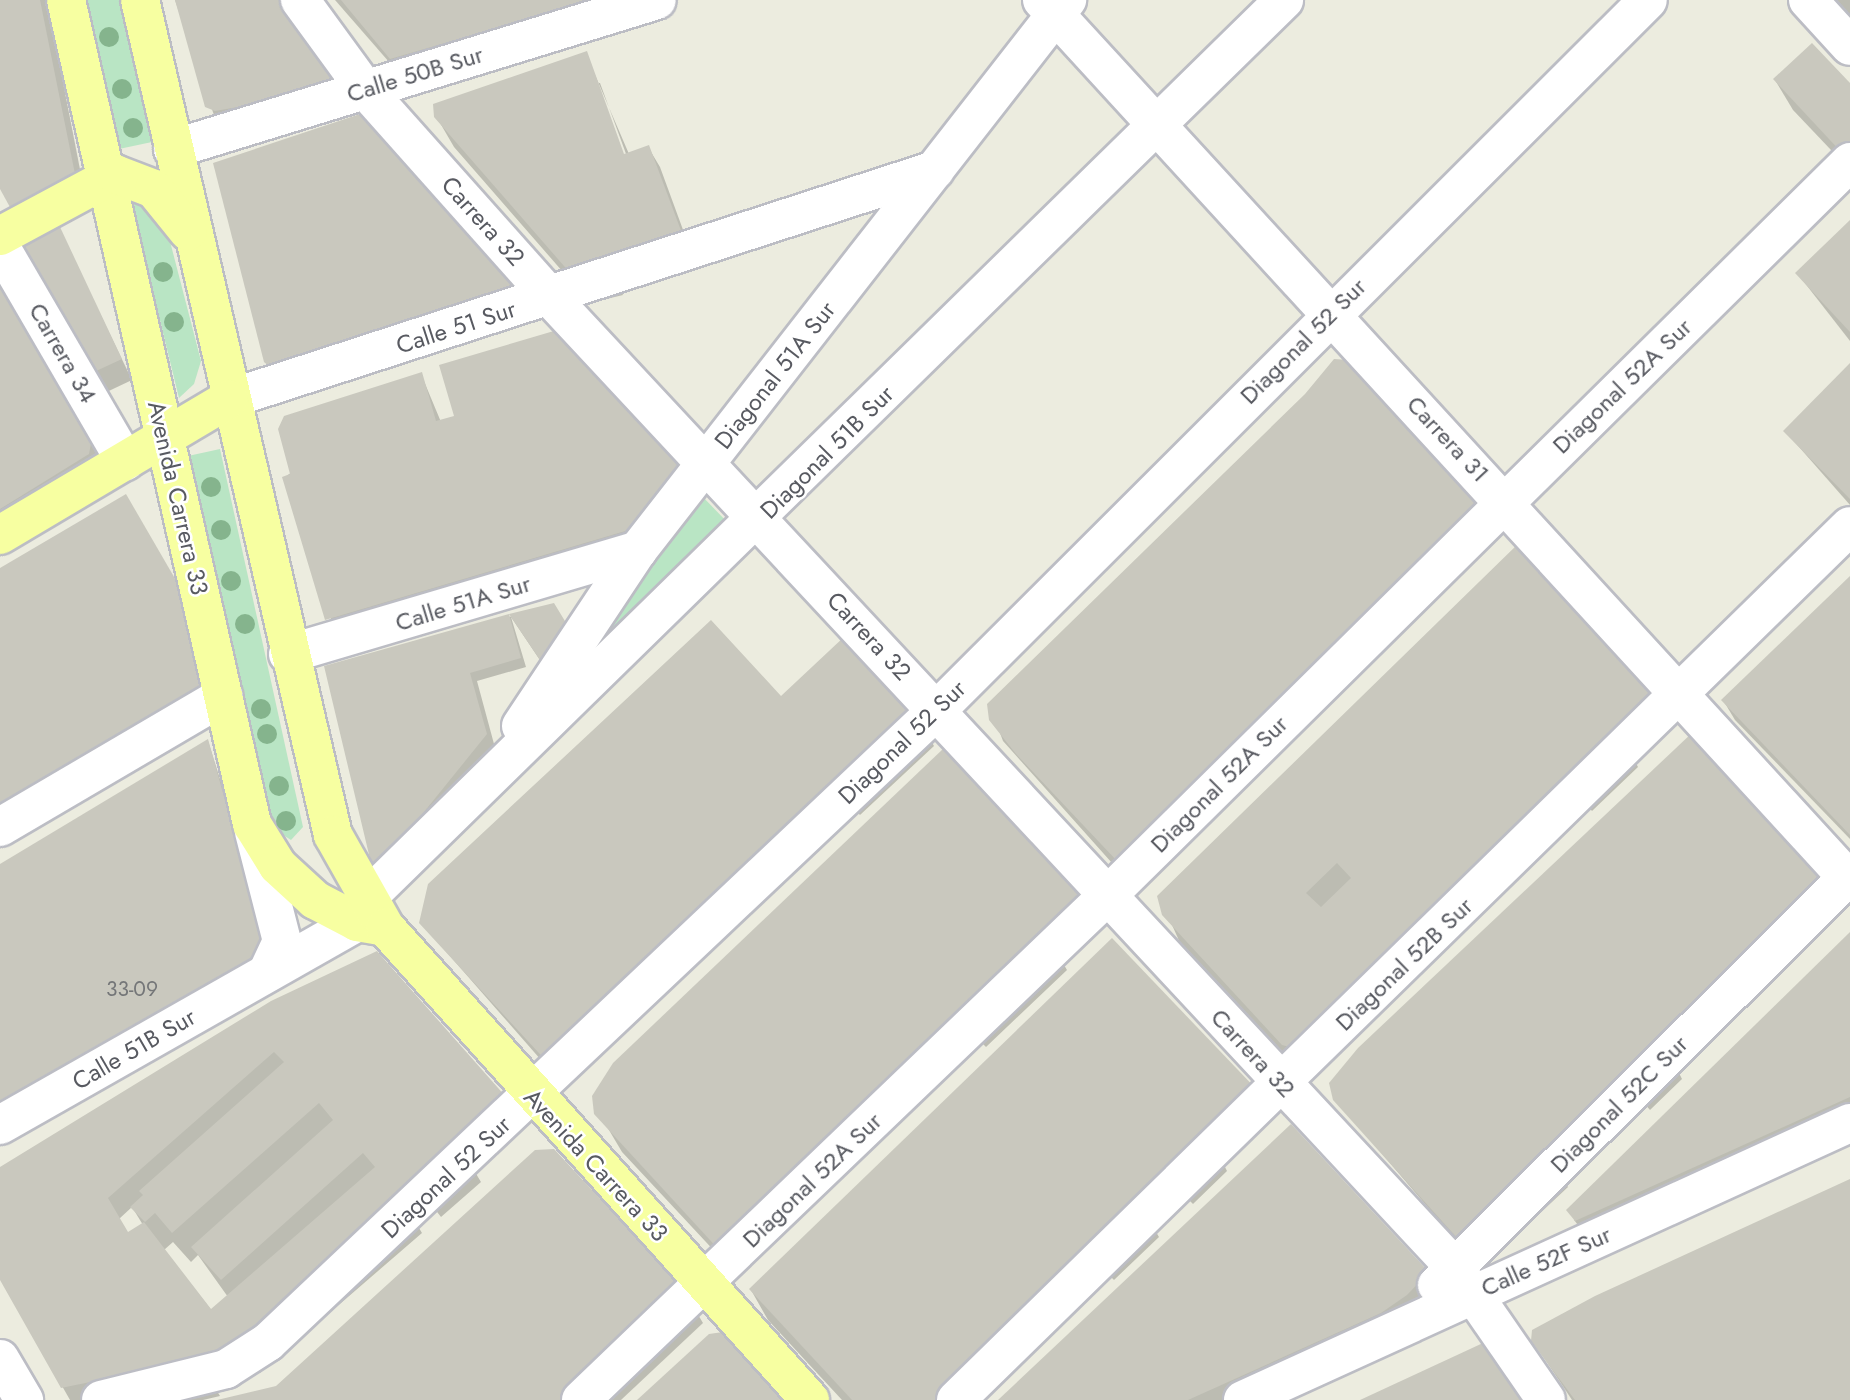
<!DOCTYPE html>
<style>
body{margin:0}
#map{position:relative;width:1850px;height:1400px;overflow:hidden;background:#ececdf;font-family:Jost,sans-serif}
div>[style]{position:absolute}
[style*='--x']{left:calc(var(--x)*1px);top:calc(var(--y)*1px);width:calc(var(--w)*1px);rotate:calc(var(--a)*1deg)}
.green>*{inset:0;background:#b9e5c4}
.shadow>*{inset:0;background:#0003}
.building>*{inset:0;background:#c9c8be}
.roads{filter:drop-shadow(2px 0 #bcbdc4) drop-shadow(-2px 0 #bcbdc4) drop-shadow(0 2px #bcbdc4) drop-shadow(0 -2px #bcbdc4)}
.minor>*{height:38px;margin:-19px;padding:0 19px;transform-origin:19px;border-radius:19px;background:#fff}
.major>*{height:38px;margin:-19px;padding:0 19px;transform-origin:19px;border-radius:19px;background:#f7ffa1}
.trees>*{width:20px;height:20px;margin:-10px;border-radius:50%;background:#85b48d}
span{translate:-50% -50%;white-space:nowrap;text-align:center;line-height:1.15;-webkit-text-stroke:5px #fff;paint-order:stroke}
.number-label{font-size:21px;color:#747678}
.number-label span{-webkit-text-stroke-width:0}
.street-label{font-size:24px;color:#585a61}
</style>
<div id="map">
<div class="green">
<i style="clip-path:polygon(84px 0,119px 0,152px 142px,119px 149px)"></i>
<i style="clip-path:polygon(130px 198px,165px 222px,201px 361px,194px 384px,179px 398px)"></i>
<i style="clip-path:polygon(220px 449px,303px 827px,291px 840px,269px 826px,188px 456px)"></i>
<i style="clip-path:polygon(699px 493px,731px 526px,528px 722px)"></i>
</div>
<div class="shadow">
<i style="clip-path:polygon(0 0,47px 0,85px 195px,0 185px)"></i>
<i style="clip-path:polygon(175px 0,281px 0,336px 73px,218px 127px)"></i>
<i style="clip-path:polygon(335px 0,634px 0,403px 78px)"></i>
<i style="clip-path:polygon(1833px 0,1850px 0,1850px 19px)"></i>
<i style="clip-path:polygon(evenodd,586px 54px,629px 154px,648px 147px,660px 167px,693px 257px,619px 285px,623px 295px,590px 303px,454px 147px,436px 116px,586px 54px,596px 83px,600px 83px,629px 162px,626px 163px,596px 83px)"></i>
<i style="clip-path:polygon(1775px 80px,1850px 85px,1850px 170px,1793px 110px)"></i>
<i style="clip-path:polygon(1850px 223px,1850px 341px,1797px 273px)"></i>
<i style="clip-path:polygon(59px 229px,132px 380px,94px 398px)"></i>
<i style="clip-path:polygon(0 277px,103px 459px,0 535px)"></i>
<i style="clip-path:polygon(1850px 366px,1850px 505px,1785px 431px)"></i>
<i style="clip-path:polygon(421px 374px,441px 422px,653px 533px,338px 640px,284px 478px)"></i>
<i style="clip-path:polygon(1307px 395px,1248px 769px,1254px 779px,1137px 891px,1003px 741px,989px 704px)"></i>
<i style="clip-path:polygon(126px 496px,192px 613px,213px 711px,0 570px)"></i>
<i style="clip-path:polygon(1520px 545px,1638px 767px,1592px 811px,1585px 803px,1295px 1065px,1181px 945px,1159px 896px)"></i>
<i style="clip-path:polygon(1850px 579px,1850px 839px,1735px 720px,1723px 700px)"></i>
<i style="clip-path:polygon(553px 605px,556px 684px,511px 617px,526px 667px,477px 681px,497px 755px,385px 883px,373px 863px,326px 667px)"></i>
<i style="clip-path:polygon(781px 698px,917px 716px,934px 746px,860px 815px,852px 807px,562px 1084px,421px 923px)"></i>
<i style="clip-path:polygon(208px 741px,265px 921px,0 866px)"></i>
<i style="clip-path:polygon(1850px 933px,1850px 1121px,1582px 1230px,1574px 1220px)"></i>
<i style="clip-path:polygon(1061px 960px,1067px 970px,986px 1047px,978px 1039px,733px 1271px,622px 1152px,593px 1103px)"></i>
<i style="clip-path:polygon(evenodd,272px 1002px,513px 1107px,524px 1127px,475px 1172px,481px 1182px,441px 1217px,434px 1208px,416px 1223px,422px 1233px,260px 1373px,252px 1365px,208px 1376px,220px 1396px,203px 1400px,70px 1400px,0 1277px,0 1169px,272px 1002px,132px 1207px,143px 1225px,127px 1234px,119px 1219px,132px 1207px,272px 1002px,173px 1242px,191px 1262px,198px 1255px,228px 1297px,212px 1311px,164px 1250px,173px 1242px)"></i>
<i style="clip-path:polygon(1677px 1069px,1682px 1079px,1650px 1110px,1642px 1101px,1562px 1177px,1568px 1187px,1521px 1231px,1514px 1223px,1473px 1260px,1335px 1099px)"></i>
<i style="clip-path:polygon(1291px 1127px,1439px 1293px,1247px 1400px,1003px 1400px)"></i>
<i style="clip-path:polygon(1222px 1161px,1227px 1171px,1193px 1204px,1185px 1196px,1153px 1227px,1159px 1237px,1114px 1280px,1106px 1272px,974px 1400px,842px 1400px,768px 1320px,751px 1290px)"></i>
<i style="clip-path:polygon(1850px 1181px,1850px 1400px,1572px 1400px,1533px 1341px)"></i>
<i style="clip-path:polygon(685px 1293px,703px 1323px,621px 1400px,220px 1400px)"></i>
</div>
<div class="building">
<i style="clip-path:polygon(0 0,40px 0,75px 174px,11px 209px,0 189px)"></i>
<i style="clip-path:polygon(175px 0,284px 0,335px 80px,255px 104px,215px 111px,205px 107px)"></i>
<i style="clip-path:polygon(341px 0,592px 0,390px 59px)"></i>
<i style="clip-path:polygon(1812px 43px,1850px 83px,1850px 148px,1843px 154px,1773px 79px)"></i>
<i style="clip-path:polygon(587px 51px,624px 154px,649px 145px,683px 236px,571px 274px,434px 117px,433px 104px)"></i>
<i style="clip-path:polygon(366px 112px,519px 283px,515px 296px,271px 368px,264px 362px,213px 163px)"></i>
<i style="clip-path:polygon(1850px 220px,1850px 332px,1795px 273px)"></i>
<i style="clip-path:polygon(60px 227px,122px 359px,81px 378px,12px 250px)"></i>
<i style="clip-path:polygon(0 274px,92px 438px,89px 454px,0 509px)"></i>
<i style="clip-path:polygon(564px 328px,695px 467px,649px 524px,325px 620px,282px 477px,290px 474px,278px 429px,284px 416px,422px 372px,436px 421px,454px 416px,439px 365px)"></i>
<i style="clip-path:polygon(1334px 359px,1349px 360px,1488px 508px,1118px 862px,1016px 754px,989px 720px,987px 704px,1305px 394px)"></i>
<i style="clip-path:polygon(1850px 363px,1850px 499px,1783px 431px)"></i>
<i style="clip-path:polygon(126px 494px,177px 582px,202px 691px,0 808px,0 568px)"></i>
<i style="clip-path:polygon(evenodd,1520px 542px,1665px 694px,1296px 1049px,1282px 1045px,1162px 915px,1157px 896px,1520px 542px,1337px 863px,1351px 878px,1321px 907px,1306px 893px,1337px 863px)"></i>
<i style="clip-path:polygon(1850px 576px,1850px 835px,1721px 700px)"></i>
<i style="clip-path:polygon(554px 603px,571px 631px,544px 666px,509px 614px,521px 658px,470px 673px,487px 734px,382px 864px,371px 863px,324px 666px,509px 614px)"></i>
<i style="clip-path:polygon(711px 620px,781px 696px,845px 636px,918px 715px,550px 1065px,419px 923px,428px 884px)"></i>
<i style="clip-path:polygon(1693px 732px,1828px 874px,1459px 1240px,1333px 1100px,1329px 1083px,1358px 1048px)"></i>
<i style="clip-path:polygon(208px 739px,267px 952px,0 1107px,0 864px)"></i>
<i style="clip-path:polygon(944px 748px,1089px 902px,721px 1252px,594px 1114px,592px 1096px,613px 1063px)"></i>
<i style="clip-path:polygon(1850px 932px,1850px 1097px,1575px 1221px,1566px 1210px)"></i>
<i style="clip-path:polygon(1112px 938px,1260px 1093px,942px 1400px,852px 1400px,749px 1289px)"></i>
<i style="clip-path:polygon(evenodd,377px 951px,514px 1106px,222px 1355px,61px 1388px,0 1280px,0 1167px,271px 1001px,377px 951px,274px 1052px,284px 1062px,139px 1191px,143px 1195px,130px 1207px,145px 1222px,155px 1213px,172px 1233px,319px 1103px,333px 1120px,191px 1247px,221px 1280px,363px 1153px,375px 1167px,211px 1309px,144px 1222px,128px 1232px,108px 1198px,274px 1052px)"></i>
<i style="clip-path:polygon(1291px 1124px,1429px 1272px,1407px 1295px,1381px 1313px,1188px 1400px,998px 1400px)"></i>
<i style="clip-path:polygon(554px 1149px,687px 1292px,571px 1400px,217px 1400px,276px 1386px,535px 1150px)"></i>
<i style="clip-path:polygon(1850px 1179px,1850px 1400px,1575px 1400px,1531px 1341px,1532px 1330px,1595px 1296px)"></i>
<i style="clip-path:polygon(723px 1332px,788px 1400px,637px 1400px,709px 1334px)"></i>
<i style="clip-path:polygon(1490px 1342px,1529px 1400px,1360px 1400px,1483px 1343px)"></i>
</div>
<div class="roads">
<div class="minor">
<i style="--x:300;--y:0;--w:110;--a:53.9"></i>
<i style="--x:365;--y:89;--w:278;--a:48.3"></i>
<i style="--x:550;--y:297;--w:1327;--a:47.01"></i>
<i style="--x:1455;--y:1268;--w:160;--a:55.4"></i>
<i style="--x:1042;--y:0;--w:1195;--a:47.47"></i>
<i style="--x:1808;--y:0;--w:62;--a:47.6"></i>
<i style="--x:173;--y:149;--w:506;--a:-17.11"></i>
<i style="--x:0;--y:246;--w:249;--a:59.8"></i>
<i style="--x:229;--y:399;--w:742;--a:-17.97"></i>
<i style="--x:288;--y:654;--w:365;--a:-16.5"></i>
<i style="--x:521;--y:726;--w:211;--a:-56.4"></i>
<i style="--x:638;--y:550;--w:698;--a:-52.05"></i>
<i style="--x:0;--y:827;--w:259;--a:-30.4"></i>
<i style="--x:254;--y:832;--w:113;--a:75.6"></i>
<i style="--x:282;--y:941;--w:35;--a:115"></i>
<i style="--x:366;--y:899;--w:1285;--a:-44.4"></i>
<i style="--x:0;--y:1125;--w:411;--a:-29.6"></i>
<i style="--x:1437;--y:1285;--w:582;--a:-44.79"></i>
<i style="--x:0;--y:1359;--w:48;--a:59.7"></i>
<i style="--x:101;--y:1400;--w:129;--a:-13.9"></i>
<i style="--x:226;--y:1369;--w:50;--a:-32.7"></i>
<i style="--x:268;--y:1342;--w:922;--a:-43.37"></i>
<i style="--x:938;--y:709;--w:1003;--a:-44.96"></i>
<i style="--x:581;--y:1400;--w:730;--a:-43.78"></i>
<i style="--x:1108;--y:895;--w:1043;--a:-44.65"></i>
<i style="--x:956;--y:1400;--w:1250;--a:-44.35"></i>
<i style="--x:1243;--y:1400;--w:667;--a:-24.53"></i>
</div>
<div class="major">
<i style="--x:66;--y:0;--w:845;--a:77.28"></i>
<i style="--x:252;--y:824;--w:49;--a:58.2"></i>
<i style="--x:278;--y:866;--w:50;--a:42.6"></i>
<i style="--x:315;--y:900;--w:47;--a:27.6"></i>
<i style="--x:357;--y:922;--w:28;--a:10"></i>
<i style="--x:140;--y:0;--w:857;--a:76.99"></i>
<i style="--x:333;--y:835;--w:106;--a:60.5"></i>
<i style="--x:385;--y:927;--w:636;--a:48.06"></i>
<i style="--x:0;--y:236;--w:131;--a:-28.3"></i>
<i style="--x:115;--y:174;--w:42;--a:21"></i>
<i style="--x:154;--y:189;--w:54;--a:51"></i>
<i style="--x:0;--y:535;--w:266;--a:-30.7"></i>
</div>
</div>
<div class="trees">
<i style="left:109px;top:37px"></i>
<i style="left:122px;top:89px"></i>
<i style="left:133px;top:128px"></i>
<i style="left:163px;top:272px"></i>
<i style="left:174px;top:322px"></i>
<i style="left:211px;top:487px"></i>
<i style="left:221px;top:530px"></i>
<i style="left:231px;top:581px"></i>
<i style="left:245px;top:624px"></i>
<i style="left:261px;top:709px"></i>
<i style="left:267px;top:734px"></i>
<i style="left:279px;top:786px"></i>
<i style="left:286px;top:821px"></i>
</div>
<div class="number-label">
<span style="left:132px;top:989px">33-09</span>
</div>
<div class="street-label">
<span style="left:415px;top:74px;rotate:-17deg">Calle 50B Sur</span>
<span style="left:483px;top:221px;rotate:48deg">Carrera 32</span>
<span style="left:456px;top:327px;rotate:-18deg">Calle 51 Sur</span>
<span style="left:1303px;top:341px;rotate:-45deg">Diagonal 52 Sur</span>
<span style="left:63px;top:353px;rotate:60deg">Carrera 34</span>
<span style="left:775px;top:375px;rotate:-52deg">Diagonal 51A Sur</span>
<span style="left:1622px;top:386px;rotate:-44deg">Diagonal 52A Sur</span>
<span style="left:1448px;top:439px;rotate:47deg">Carrera 31</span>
<span style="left:827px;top:452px;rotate:-45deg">Diagonal 51B Sur</span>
<span style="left:178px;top:498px;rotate:77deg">Avenida Carrera 33</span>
<span style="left:463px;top:603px;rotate:-17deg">Calle 51A Sur</span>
<span style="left:869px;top:636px;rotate:47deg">Carrera 32</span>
<span style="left:902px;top:742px;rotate:-44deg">Diagonal 52 Sur</span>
<span style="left:1219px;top:784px;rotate:-45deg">Diagonal 52A Sur</span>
<span style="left:1404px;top:964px;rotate:-44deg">Diagonal 52B Sur</span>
<span style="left:134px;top:1049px;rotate:-30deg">Calle 51B Sur</span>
<span style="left:1253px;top:1053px;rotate:47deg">Carrera 32</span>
<span style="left:1619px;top:1104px;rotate:-45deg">Diagonal 52C Sur</span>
<span style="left:596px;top:1165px;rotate:47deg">Avenida Carrera 33</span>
<span style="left:446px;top:1177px;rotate:-43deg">Diagonal 52 Sur</span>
<span style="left:812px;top:1180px;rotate:-44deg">Diagonal 52A Sur</span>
<span style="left:1546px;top:1261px;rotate:-24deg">Calle 52F Sur</span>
</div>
</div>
